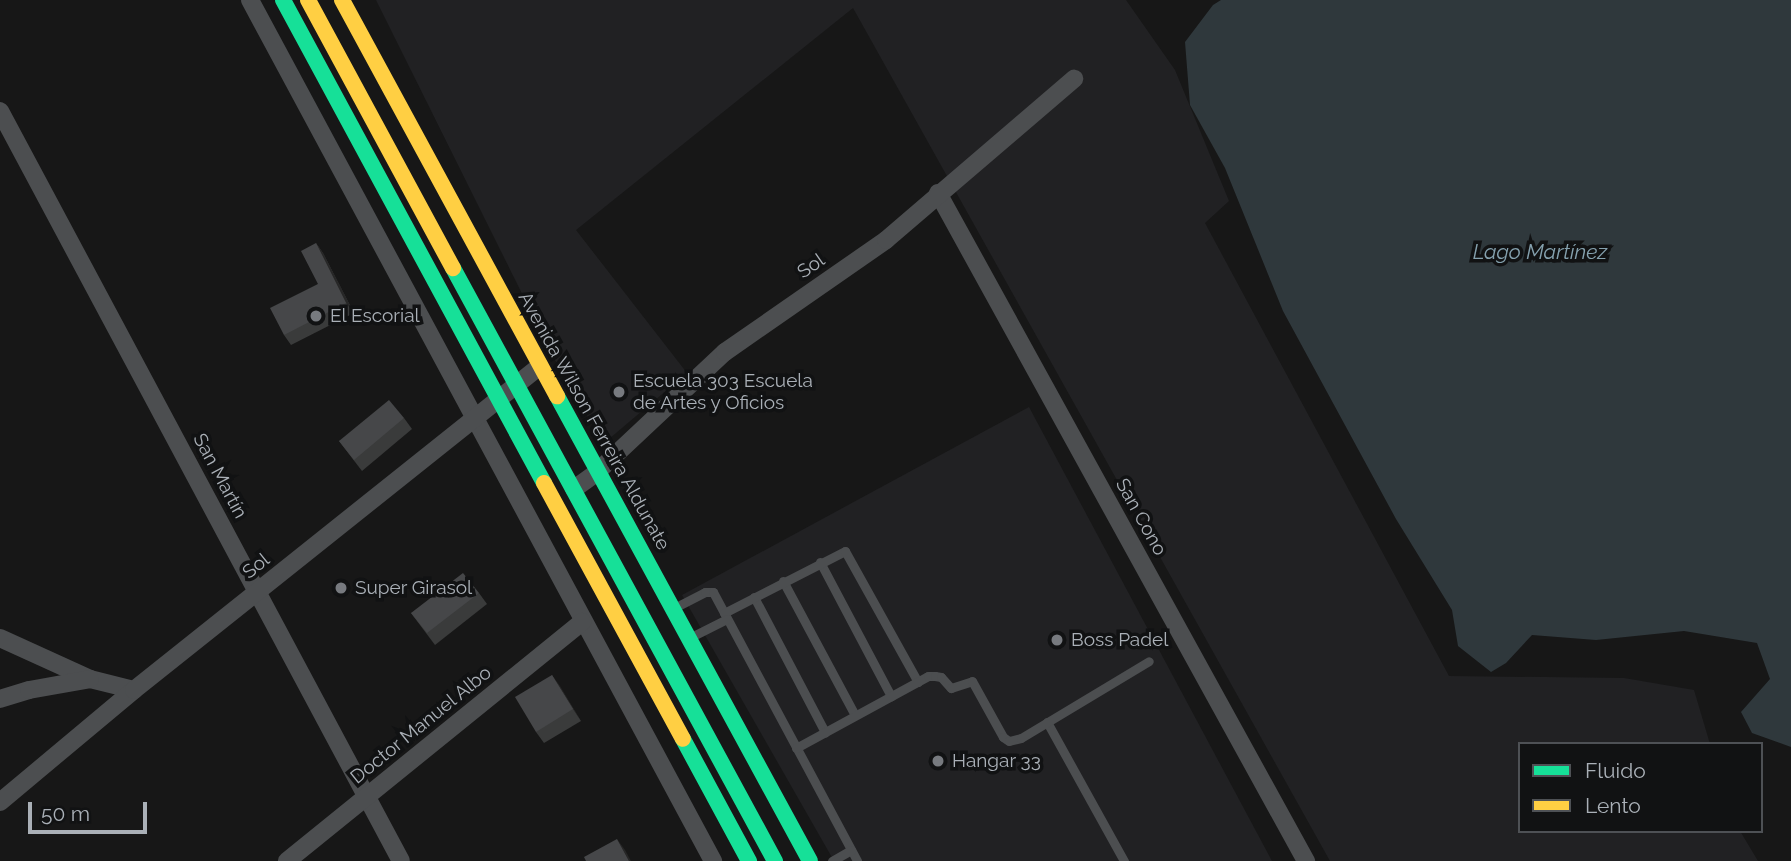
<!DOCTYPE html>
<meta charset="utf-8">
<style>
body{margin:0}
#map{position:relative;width:1791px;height:861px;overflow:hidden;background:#171717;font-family:Raleway,sans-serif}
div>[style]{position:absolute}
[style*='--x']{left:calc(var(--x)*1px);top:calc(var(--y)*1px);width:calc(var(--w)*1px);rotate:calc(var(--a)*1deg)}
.built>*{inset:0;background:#212123}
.water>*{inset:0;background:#2f383c}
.lane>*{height:9px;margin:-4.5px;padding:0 4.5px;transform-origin:4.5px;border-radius:4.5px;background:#4c4e50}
.street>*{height:18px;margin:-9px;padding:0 9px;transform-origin:9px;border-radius:9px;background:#4c4e50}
.fast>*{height:16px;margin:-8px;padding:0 8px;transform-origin:8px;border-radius:8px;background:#16e098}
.slow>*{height:16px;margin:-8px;padding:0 8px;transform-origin:8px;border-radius:8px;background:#ffcf43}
.wall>*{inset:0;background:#3a3b3b}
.shaded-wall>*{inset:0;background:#272727}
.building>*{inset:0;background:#464749}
.dots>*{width:19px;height:19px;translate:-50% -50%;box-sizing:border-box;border:4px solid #111213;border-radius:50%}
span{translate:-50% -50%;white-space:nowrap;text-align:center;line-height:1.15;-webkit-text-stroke:7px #111213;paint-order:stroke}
.street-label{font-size:19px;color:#aab0b7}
.poi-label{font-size:19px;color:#aab0b7}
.left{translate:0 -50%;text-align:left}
.water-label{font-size:21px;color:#85a1ae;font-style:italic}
.legend{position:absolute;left:1518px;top:742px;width:245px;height:91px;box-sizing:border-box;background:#111213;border:2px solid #4e5155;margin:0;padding:9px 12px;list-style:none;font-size:21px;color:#aab0b7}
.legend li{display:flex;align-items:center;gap:14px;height:35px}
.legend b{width:35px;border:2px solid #4e5155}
.scale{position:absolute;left:28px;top:802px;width:119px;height:32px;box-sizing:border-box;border:4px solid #aab0b7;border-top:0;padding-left:9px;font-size:21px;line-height:24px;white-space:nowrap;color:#aab0b7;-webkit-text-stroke:5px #111213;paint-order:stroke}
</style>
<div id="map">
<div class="built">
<i style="clip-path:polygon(376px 0,1126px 0,1175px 70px,1229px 201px,1205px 223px,1449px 676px,1624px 678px,1694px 690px,1710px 744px,1520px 744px,1520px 831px,1740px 831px,1758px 861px,1330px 861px,853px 8px,576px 230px,687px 373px,603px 444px,558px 366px)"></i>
<i style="clip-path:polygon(1029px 407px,1272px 861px,834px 861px,682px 595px)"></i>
</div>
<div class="water">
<i style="clip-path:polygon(1221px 0,1791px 0,1791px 747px,1752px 733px,1741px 712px,1770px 679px,1757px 643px,1684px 631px,1596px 640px,1532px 635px,1506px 663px,1491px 672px,1458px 646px,1452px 610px,1396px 519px,1283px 311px,1225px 168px,1190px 105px,1185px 42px,1213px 5px)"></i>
</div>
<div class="lane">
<i style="--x:820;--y:562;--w:152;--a:62.1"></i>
<i style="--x:783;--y:581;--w:152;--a:61.8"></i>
<i style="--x:754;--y:597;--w:153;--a:62.3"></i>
<i style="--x:674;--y:608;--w:35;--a:-27"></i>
<i style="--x:705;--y:592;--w:8;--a:0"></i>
<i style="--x:713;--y:592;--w:305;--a:61.8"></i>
<i style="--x:724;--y:613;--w:136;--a:-27.1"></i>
<i style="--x:845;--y:551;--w:150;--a:60.9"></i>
<i style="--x:691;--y:637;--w:40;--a:-26.6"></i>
<i style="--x:1047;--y:722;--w:159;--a:61"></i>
<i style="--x:796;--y:748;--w:150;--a:-28.6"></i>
<i style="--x:928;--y:676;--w:7;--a:0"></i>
<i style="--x:935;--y:676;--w:6;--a:9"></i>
<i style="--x:941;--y:677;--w:15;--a:48"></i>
<i style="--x:951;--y:688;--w:22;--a:-18"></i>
<i style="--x:972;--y:681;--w:64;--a:61"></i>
<i style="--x:1003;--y:737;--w:7;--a:34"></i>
<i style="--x:1009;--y:741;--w:12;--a:-14"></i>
<i style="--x:1021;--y:738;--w:149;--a:-31"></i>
<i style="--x:832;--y:861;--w:22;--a:-30"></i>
</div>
<div class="street">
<i style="--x:250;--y:0;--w:978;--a:61.73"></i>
<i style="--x:0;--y:111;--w:850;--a:61.87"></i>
<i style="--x:938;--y:193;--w:763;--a:61.15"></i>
<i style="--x:574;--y:489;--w:29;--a:-36"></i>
<i style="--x:597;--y:472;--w:175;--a:-43.2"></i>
<i style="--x:725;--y:352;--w:196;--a:-34.8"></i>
<i style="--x:886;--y:240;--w:248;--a:-40.6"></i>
<i style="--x:0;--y:638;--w:99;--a:24.5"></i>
<i style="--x:90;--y:679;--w:45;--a:14"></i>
<i style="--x:0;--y:699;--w:30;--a:-17"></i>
<i style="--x:29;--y:690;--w:62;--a:-10.2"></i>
<i style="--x:0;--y:802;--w:175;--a:-39.9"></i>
<i style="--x:134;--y:690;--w:519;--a:-38.59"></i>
<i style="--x:287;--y:861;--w:380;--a:-39"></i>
</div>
<div class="fast">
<i style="--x:283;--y:0;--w:549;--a:61.61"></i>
<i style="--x:453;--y:268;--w:675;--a:61.5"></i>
<i style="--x:557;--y:396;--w:529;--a:61.45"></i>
<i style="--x:683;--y:739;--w:139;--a:61.6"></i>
</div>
<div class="slow">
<i style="--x:308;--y:0;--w:305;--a:61.6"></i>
<i style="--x:342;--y:0;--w:451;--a:61.5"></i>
<i style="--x:544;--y:483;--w:291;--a:61.5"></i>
</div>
<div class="wall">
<i style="clip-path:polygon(316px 243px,323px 253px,354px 313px,291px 345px,284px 335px,318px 284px)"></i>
<i style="clip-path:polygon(404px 418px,412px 429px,362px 471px,339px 441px)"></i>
<i style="clip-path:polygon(479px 593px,487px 604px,435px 645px,411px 613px)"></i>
<i style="clip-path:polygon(552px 675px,581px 721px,544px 743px,536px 732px)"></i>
</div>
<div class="shaded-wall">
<i style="clip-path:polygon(316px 243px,323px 253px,354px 313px,346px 303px)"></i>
<i style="clip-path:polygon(552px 675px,560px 686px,581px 721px,573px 709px)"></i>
<i style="clip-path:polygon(617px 839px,625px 850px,631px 861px,629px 861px)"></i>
</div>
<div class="building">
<i style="clip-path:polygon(316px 243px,346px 303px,284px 335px,270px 308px,318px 284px,301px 251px)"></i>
<i style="clip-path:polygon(389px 400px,404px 418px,354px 460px,339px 441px)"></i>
<i style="clip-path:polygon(463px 573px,479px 593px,427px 633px,411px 613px)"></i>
<i style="clip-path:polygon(552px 675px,573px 709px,536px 732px,515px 697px)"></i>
<i style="clip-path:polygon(617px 839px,629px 861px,586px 861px,584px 857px)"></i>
</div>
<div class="dots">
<i style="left:316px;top:316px;background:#777a7f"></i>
<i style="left:619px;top:392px;background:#777a7f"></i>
<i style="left:341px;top:588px;background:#777a7f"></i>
<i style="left:1057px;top:640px;background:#777a7f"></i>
<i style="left:938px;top:761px;background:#777a7f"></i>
</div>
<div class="street-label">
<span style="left:811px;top:266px;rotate:-35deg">Sol</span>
<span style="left:594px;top:421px;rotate:61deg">Avenida Wilson Ferreira Aldunate</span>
<span style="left:220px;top:476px;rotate:62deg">San Martín</span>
<span style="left:1141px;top:517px;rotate:61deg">San Cono</span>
<span style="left:256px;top:566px;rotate:-39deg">Sol</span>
<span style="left:421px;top:725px;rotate:-39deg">Doctor Manuel Albo</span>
</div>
<div class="poi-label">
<span class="left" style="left:330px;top:316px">El Escorial</span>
<span class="left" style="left:633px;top:392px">Escuela 303 Escuela<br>de Artes y Oficios</span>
<span class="left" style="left:355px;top:588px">Super Girasol</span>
<span class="left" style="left:1071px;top:640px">Boss Padel</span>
<span class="left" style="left:952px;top:761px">Hangar 33</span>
</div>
<div class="water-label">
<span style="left:1540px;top:252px">Lago Martínez</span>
</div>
<ul class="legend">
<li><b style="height:9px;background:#16e098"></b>Fluido</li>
<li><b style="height:9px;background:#ffcf43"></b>Lento</li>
</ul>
<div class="scale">50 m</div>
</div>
